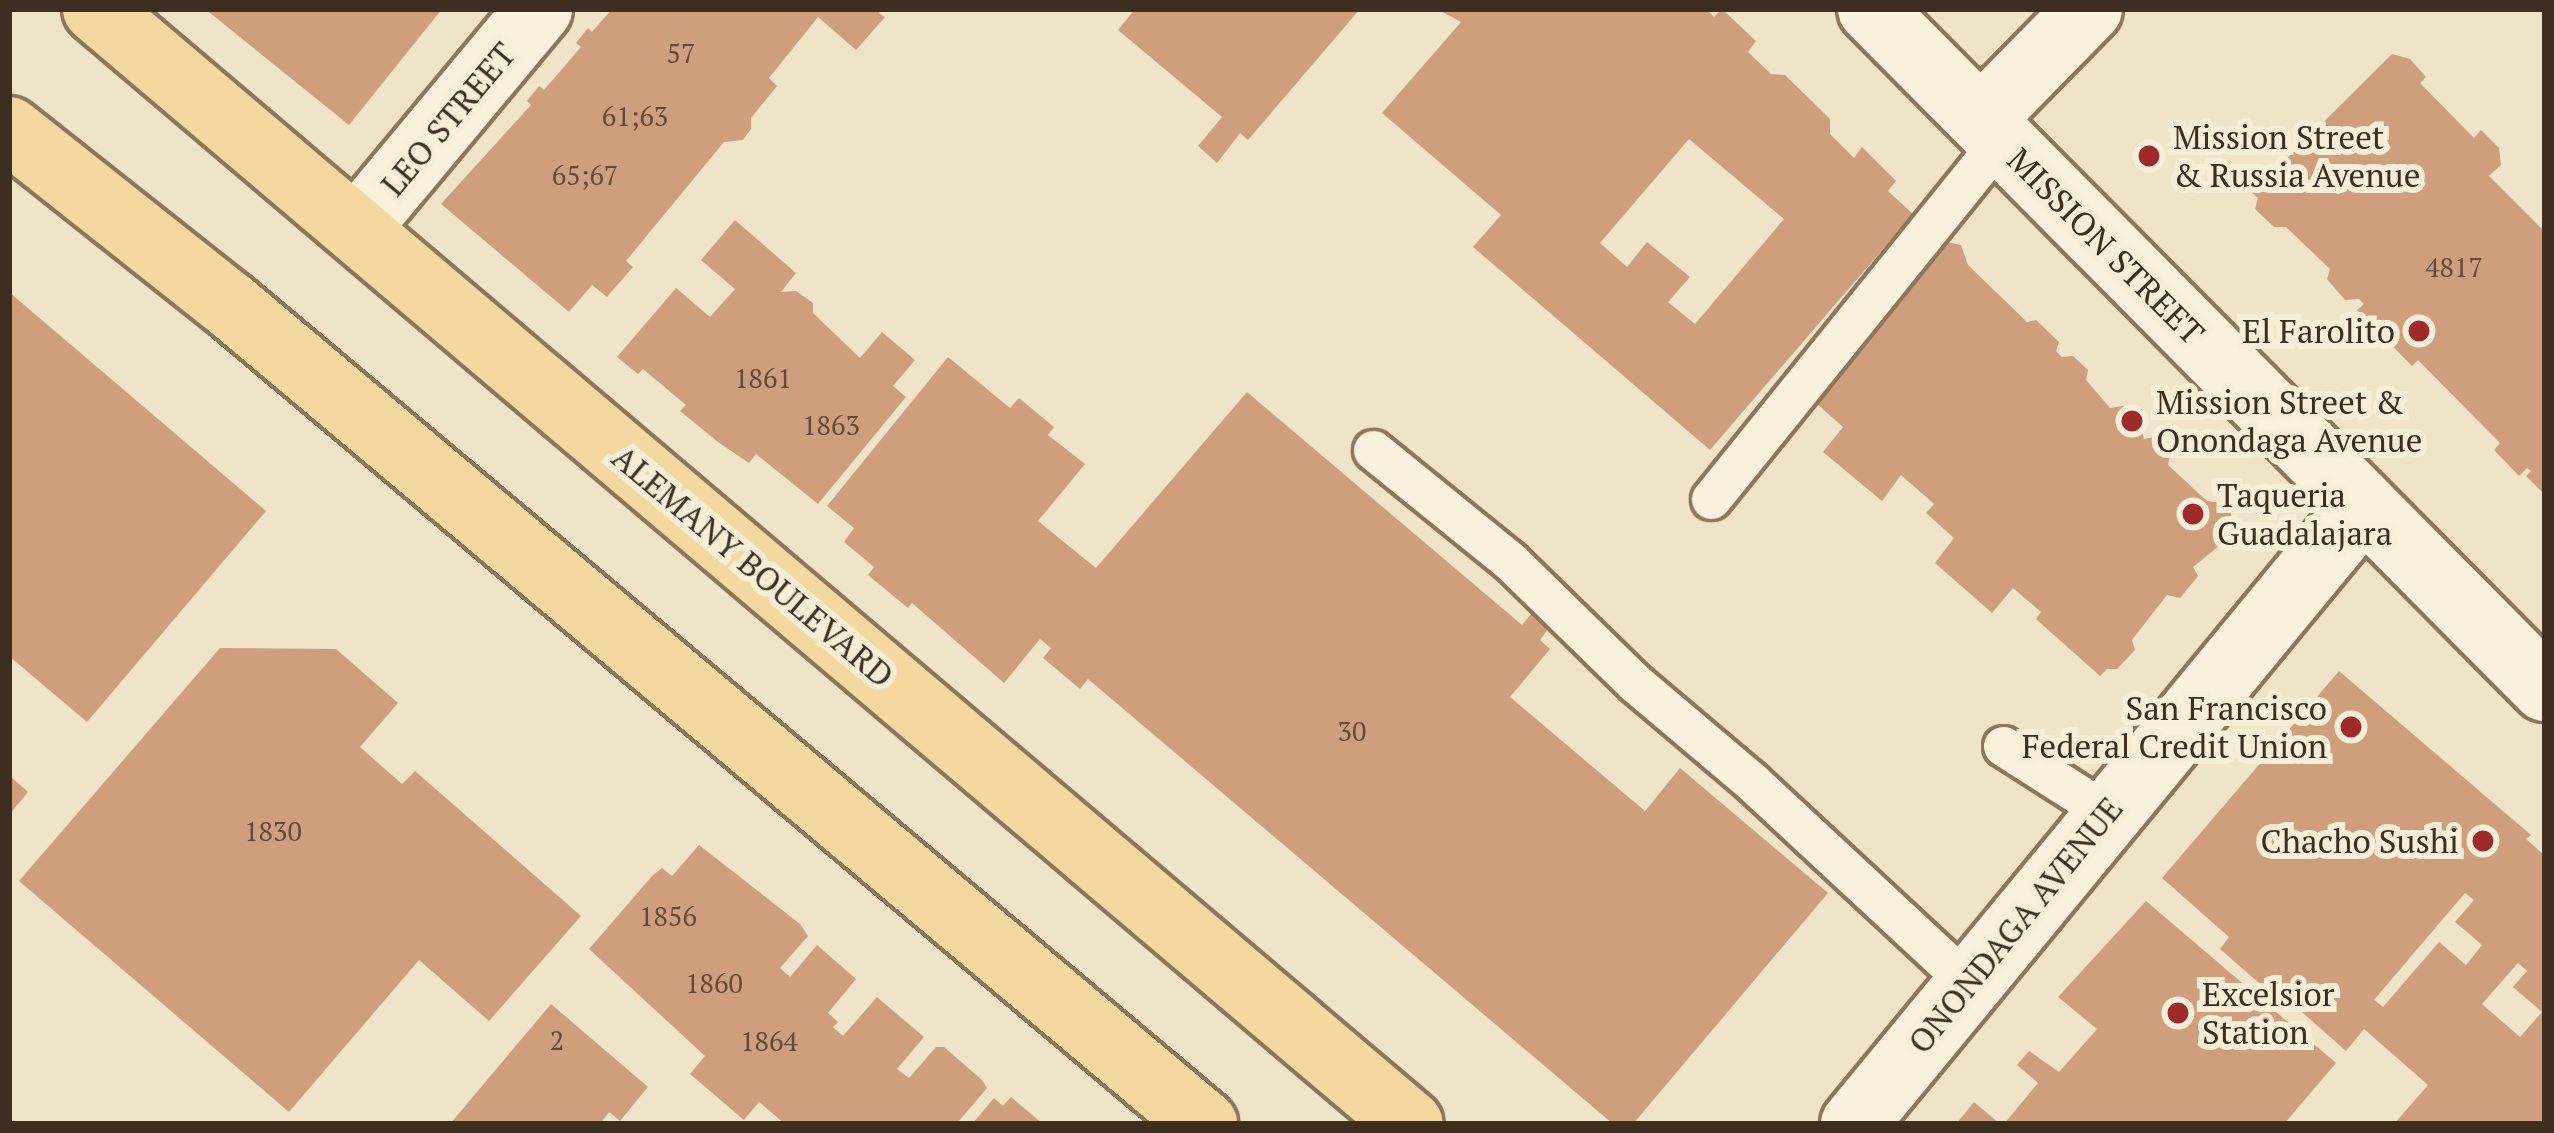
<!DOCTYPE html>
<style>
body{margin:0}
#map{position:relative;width:2554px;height:1133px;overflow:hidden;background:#f0e4c8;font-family:"PT Serif",serif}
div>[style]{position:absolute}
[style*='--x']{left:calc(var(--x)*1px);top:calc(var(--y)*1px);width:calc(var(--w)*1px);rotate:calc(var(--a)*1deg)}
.building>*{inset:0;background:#cf9f7d}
.roads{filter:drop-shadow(3px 0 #8d765c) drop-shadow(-3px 0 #8d765c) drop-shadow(0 3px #8d765c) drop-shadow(0 -3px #8d765c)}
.service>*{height:39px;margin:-19.5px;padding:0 19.5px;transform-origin:19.5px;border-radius:19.5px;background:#faf1dc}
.minor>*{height:66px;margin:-33px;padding:0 33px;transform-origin:33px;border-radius:33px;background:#faf1dc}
.secondary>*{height:66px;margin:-33px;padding:0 33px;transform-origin:33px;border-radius:33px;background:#faf1dc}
.primary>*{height:66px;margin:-33px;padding:0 33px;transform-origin:33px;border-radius:33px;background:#f3d9a0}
.dots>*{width:33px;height:33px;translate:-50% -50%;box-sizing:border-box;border:6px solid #f7eed8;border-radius:50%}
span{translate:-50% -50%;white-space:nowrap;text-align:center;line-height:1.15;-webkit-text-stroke:12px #f7eed8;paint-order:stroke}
.number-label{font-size:27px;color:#624a37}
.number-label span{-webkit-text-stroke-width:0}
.street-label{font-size:33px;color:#3d2e20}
.poi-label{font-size:33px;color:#3d2e20}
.left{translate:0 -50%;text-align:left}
.right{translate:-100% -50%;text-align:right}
.frame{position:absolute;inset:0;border:12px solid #3d2e20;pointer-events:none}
</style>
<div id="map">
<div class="building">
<i style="clip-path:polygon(205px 9px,442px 9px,349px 125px)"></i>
<i style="clip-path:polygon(612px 9px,882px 9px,879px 13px,885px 17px,856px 50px,818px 17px,769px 78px,777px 86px,751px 118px,751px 129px,743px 140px,724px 142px,626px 261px,633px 267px,607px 297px,592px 285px,569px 312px,441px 204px,531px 105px,527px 101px,539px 86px,544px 90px,581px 47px,576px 43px,588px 28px,592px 32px)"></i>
<i style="clip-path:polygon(1135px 9px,1360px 9px,1248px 140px,1240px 133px,1217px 163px,1198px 146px,1222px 117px,1118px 30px)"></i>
<i style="clip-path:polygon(evenodd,1437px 9px,1706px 9px,1714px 17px,1722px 9px,1756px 41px,1748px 52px,1771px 74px,1785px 75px,1830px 119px,1830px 134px,1854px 158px,1862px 147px,1896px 181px,1888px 191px,1913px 214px,1710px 450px,1473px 247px,1501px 215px,1382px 113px,1461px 22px,1437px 9px,1689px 139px,1784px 219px,1695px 324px,1668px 302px,1690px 277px,1647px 242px,1627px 267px,1600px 243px,1689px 139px)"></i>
<i style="clip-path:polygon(2392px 54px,2410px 59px,2426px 77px,2420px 83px,2474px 138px,2481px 130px,2499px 148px,2501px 165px,2489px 176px,2545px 232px,2545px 495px,2526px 476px,2531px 471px,2527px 468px,2519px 476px,2494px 450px,2500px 443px,2418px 360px,2412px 366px,2357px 310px,2364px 304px,2359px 299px,2345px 300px,2327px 279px,2330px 269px,2286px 227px,2274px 227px,2255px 209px,2258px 198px,2252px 193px)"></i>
<i style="clip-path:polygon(735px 220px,796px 273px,781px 292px,796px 291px,813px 303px,813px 313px,860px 358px,882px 332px,915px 360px,893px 386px,906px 397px,818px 504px,756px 454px,749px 463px,718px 442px,680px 411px,686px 405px,643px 369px,638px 374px,617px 357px,676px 288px,710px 317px,735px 289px,701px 260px)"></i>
<i style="clip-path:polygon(1933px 239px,1961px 245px,1968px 265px,2027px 322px,2036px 320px,2059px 342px,2056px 351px,2062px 357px,2073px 356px,2088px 370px,2086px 380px,2110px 408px,2123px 406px,2139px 421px,2144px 439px,2154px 437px,2170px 454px,2168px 465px,2207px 501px,2222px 503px,2231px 513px,2230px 537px,2193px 567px,2198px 576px,2180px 598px,2167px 595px,2132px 640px,2135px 650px,2117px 669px,2107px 669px,2100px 676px,2036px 619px,2041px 612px,2013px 588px,1992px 613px,1935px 563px,1954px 538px,1926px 513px,1934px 504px,1901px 475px,1882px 501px,1823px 452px,1843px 427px,1816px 403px,1813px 407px,1806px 401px)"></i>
<i style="clip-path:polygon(9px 292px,266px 511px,87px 722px,9px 656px)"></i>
<i style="clip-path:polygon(948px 357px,1010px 408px,1019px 398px,1054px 427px,1048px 435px,1085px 464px,1038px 521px,1096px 568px,1247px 392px,1522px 625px,1531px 614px,1548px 629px,1540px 640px,1550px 649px,1510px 697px,1645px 811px,1680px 768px,1828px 893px,1633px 1124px,1613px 1124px,1088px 679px,1080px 689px,1043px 658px,1051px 648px,1040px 639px,1004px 683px,912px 603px,908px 608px,868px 575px,874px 567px,844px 542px,854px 528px,827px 506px)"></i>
<i style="clip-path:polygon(220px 648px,336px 649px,398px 703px,360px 747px,402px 784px,415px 771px,581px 916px,489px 1021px,419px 960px,289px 1112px,19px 881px)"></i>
<i style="clip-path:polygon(evenodd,2339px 671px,2531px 835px,2526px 839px,2545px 856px,2545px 1124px,2394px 1124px,2428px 1085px,2364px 1029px,2346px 1051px,2270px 984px,2266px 989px,2220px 949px,2229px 937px,2162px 878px,2339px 671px,2465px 893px,2474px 900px,2455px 922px,2482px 945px,2466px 965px,2439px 942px,2383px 1007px,2374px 1000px,2465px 893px,2339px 671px,2518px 963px,2527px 971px,2513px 987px,2542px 1012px,2520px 1037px,2482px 1004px,2518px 963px)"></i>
<i style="clip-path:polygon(9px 775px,28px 792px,9px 815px)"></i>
<i style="clip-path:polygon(699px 845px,800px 924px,808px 936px,780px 968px,790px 977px,817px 945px,856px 979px,828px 1013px,838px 1022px,833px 1027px,843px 1036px,877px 997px,924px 1037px,897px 1069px,909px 1078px,936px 1047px,944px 1047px,982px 1080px,987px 1088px,959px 1121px,962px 1124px,785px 1124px,759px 1102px,744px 1120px,690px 1074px,705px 1056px,589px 949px,653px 875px,662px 868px,672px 876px)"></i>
<i style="clip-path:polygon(2146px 901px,2336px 1063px,2284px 1124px,2004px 1124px,2038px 1083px,2017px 1065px,2029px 1051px,2059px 1072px,2097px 1029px,2058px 997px)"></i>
<i style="clip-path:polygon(551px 1004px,648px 1087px,620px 1121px,609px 1112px,600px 1124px,450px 1124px)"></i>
<i style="clip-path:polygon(1011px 1097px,1043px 1124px,972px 1124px,994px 1098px,1003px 1106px)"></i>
<i style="clip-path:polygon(1974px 1102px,2000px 1124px,1956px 1124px)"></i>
</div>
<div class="roads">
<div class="service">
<i style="--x:1373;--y:450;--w:176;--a:39"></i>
<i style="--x:1510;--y:561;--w:175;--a:44.3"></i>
<i style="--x:1635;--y:683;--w:153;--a:40.2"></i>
<i style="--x:1752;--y:782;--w:295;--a:42.9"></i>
<i style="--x:1711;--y:499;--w:461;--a:-51.1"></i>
<i style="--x:2003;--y:746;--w:122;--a:32.7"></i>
</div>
<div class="minor">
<i style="--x:1981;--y:119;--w:154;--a:-45.5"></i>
<i style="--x:356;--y:229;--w:286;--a:-50.2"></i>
<i style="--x:1854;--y:1124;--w:801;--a:-50.52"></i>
</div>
<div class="secondary">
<i style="--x:1871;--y:9;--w:957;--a:45.21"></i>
</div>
<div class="primary">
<i style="--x:96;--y:9;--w:1723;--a:40.32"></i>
<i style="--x:9;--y:130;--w:282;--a:38.4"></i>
<i style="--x:230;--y:305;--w:1273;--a:40.06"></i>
</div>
</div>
<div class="dots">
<i style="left:2149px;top:156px;background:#9e2a2b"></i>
<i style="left:2419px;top:331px;background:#9e2a2b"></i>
<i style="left:2132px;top:421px;background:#9e2a2b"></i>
<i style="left:2193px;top:514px;background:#9e2a2b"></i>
<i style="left:2351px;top:727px;background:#9e2a2b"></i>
<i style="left:2483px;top:841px;background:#9e2a2b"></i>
<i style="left:2178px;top:1013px;background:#9e2a2b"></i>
</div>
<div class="number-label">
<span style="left:681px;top:54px">57</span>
<span style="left:635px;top:117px">61;63</span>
<span style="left:585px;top:176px">65;67</span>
<span style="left:2454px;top:268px">4817</span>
<span style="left:763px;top:379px">1861</span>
<span style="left:831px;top:426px">1863</span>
<span style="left:1352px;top:732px">30</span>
<span style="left:273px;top:832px">1830</span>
<span style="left:668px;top:917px">1856</span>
<span style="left:714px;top:984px">1860</span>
<span style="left:557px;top:1041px">2</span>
<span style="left:769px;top:1042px">1864</span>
</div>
<div class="street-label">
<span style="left:448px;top:119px;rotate:-50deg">LEO STREET</span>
<span style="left:2106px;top:246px;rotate:45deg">MISSION STREET</span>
<span style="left:753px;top:566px;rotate:40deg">ALEMANY BOULEVARD</span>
<span style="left:2015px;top:925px;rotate:-51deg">ONONDAGA AVENUE</span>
</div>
<div class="poi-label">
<span class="left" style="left:2173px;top:156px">Mission Street<br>&amp; Russia Avenue</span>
<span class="right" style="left:2395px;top:331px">El Farolito</span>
<span class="left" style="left:2156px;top:421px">Mission Street &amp;<br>Onondaga Avenue</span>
<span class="left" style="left:2217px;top:514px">Taqueria<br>Guadalajara</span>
<span class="right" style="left:2327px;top:727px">San Francisco<br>Federal Credit Union</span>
<span class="right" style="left:2459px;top:841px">Chacho Sushi</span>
<span class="left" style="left:2202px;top:1013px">Excelsior<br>Station</span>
</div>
<div class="frame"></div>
</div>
